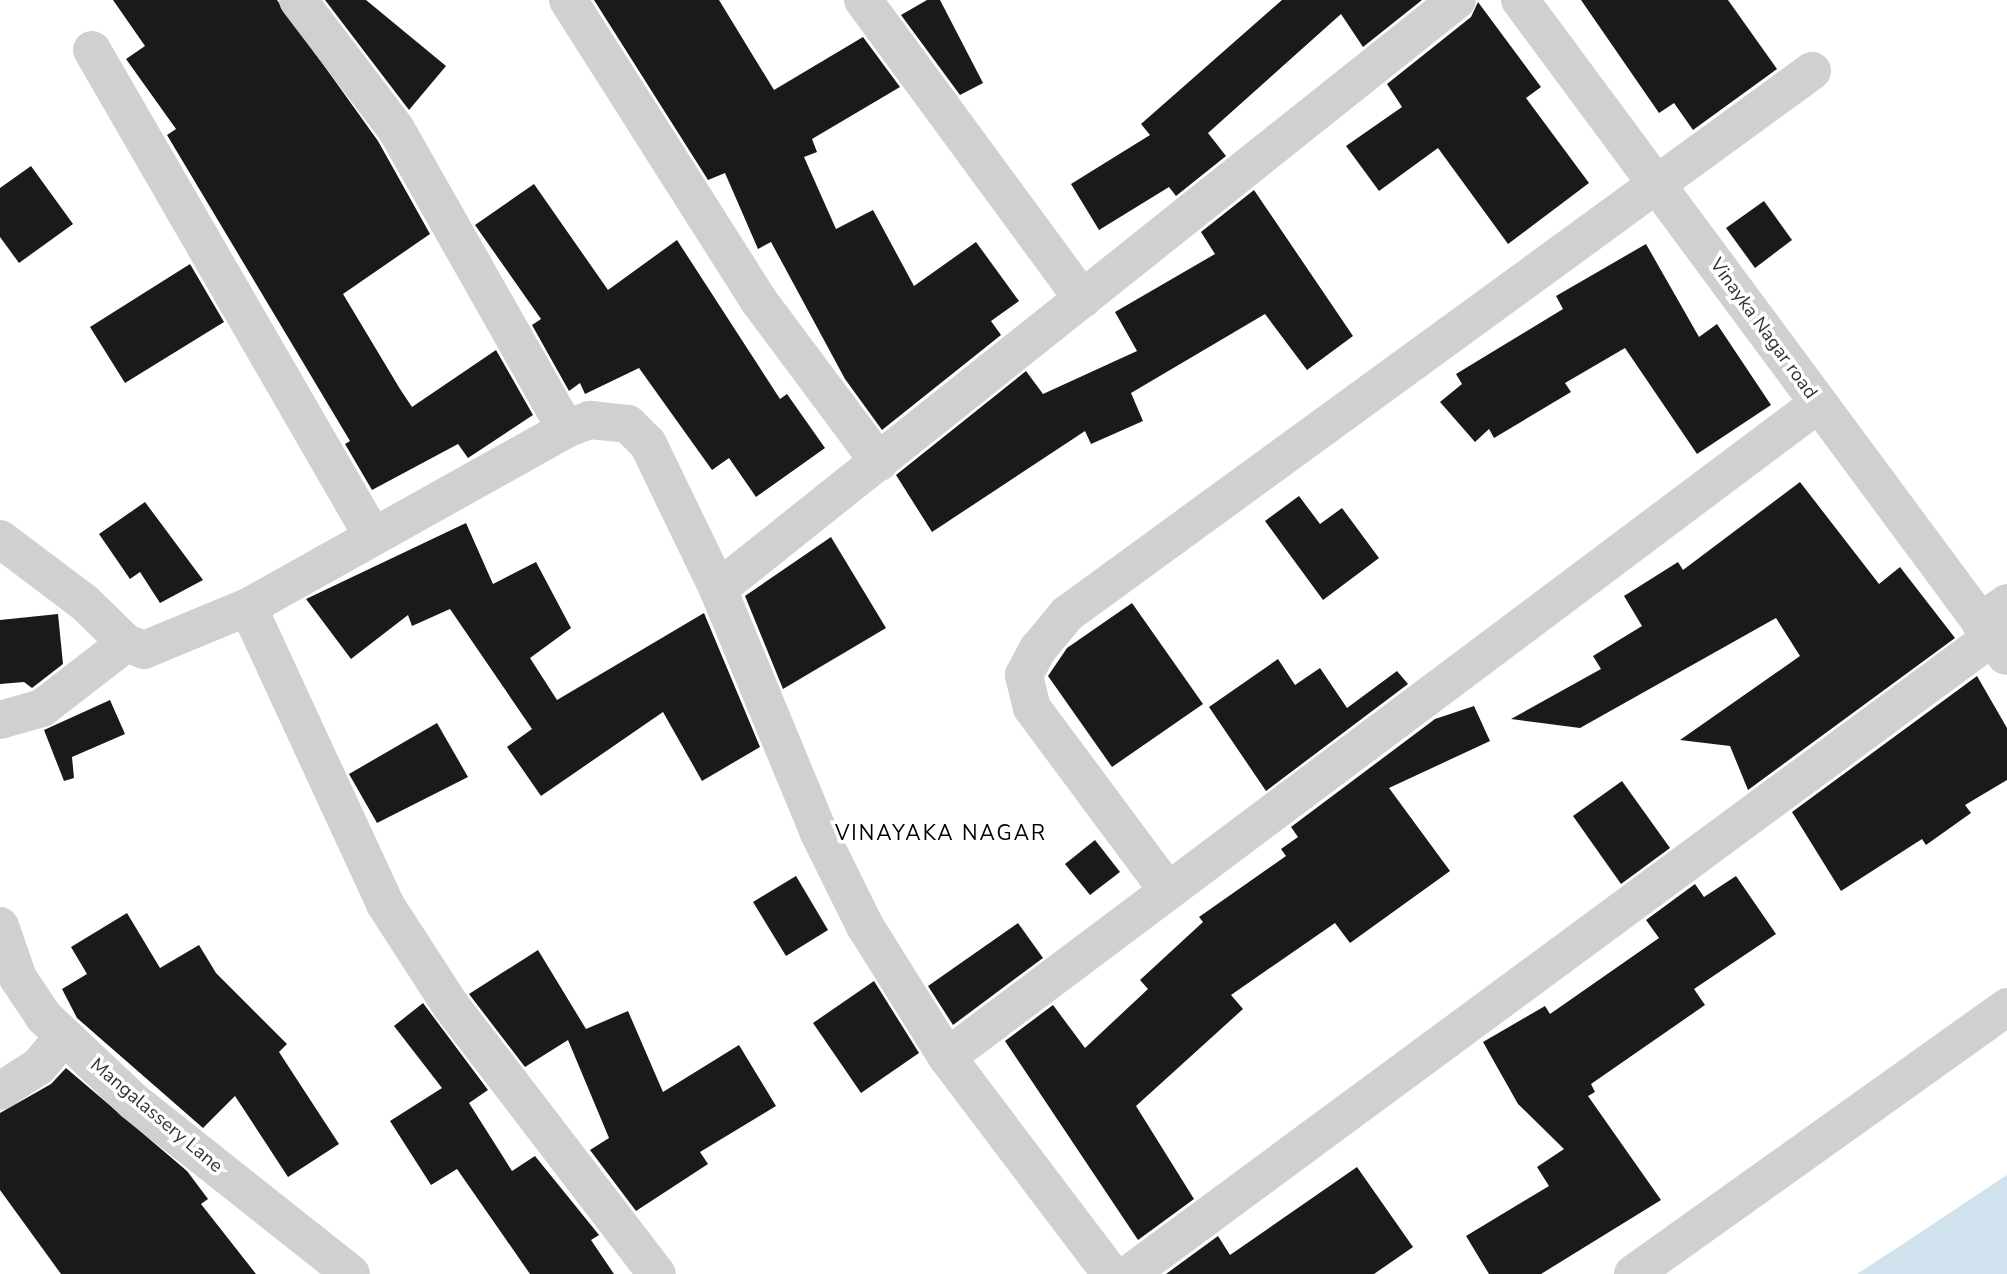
<!DOCTYPE html>
<style>
body{margin:0}
#map{position:relative;width:2007px;height:1274px;overflow:hidden;background:#fff;font-family:"Nunito Sans",sans-serif}
div>[style]{position:absolute}
[style*='--x']{left:calc(var(--x)*1px);top:calc(var(--y)*1px);width:calc(var(--w)*1px);rotate:calc(var(--a)*1deg)}
.water>*{inset:0;background:#cfe2ee}
.building>*{inset:0;background:#1a1a1a}
.minor>*{height:38px;margin:-19px;padding:0 19px;transform-origin:19px;border-radius:19px;background:#d0d0d0}
span{translate:-50% -50%;white-space:nowrap;text-align:center;line-height:1.15;-webkit-text-stroke:7px #fff;paint-order:stroke}
.street-label{font-size:19px;color:#333}
.neighbourhood-label{font-size:21px;color:#000;letter-spacing:2px}
</style>
<div id="map">
<div class="water">
<i style="clip-path:polygon(2007px 1175px,2007px 1274px,1857px 1274px,1912px 1238px)"></i>
</div>
<div class="building">
<i style="clip-path:polygon(113px 0,277px 0,378px 141px,430px 234px,343px 294px,400px 389px,412px 407px,496px 350px,533px 415px,468px 458px,458px 444px,372px 490px,345px 444px,350px 441px,167px 135px,176px 129px,126px 59px,145px 46px)"></i>
<i style="clip-path:polygon(325px 0,366px 0,446px 66px,409px 110px)"></i>
<i style="clip-path:polygon(594px 0,719px 0,774px 90px,863px 37px,900px 87px,812px 139px,817px 152px,804px 157px,836px 229px,873px 210px,914px 286px,976px 242px,1019px 301px,991px 321px,1001px 335px,882px 430px,845px 379px,771px 242px,758px 249px,725px 173px,708px 180px)"></i>
<i style="clip-path:polygon(927px 0,940px 0,983px 83px,960px 95px,901px 15px)"></i>
<i style="clip-path:polygon(1282px 0,1422px 0,1363px 47px,1341px 14px,1208px 133px,1226px 156px,1176px 196px,1169px 187px,1099px 230px,1071px 184px,1150px 135px,1141px 124px)"></i>
<i style="clip-path:polygon(1581px 0,1728px 0,1777px 69px,1693px 130px,1674px 103px,1659px 113px)"></i>
<i style="clip-path:polygon(1478px 2px,1541px 87px,1526px 98px,1589px 183px,1508px 244px,1438px 148px,1379px 191px,1346px 146px,1402px 107px,1387px 84px,1471px 17px)"></i>
<i style="clip-path:polygon(31px 166px,73px 224px,19px 263px,0 237px,0 188px)"></i>
<i style="clip-path:polygon(534px 184px,608px 290px,677px 240px,780px 399px,787px 394px,825px 448px,756px 497px,729px 458px,712px 470px,639px 368px,585px 394px,580px 383px,569px 391px,532px 325px,541px 319px,475px 225px)"></i>
<i style="clip-path:polygon(1254px 190px,1353px 336px,1307px 370px,1265px 314px,1131px 393px,1143px 421px,1091px 444px,1085px 431px,932px 532px,896px 475px,1026px 371px,1043px 394px,1137px 351px,1115px 312px,1215px 254px,1201px 232px)"></i>
<i style="clip-path:polygon(1764px 201px,1792px 240px,1755px 268px,1726px 228px)"></i>
<i style="clip-path:polygon(1646px 244px,1699px 337px,1717px 324px,1771px 405px,1697px 454px,1625px 348px,1565px 383px,1571px 392px,1494px 438px,1489px 429px,1475px 442px,1440px 402px,1462px 384px,1456px 374px,1563px 309px,1556px 296px)"></i>
<i style="clip-path:polygon(190px 264px,224px 322px,125px 383px,90px 327px)"></i>
<i style="clip-path:polygon(1800px 482px,1879px 584px,1900px 567px,1955px 638px,1748px 790px,1730px 746px,1680px 740px,1800px 656px,1776px 618px,1580px 728px,1511px 719px,1601px 669px,1593px 656px,1642px 626px,1624px 596px,1678px 562px,1683px 570px)"></i>
<i style="clip-path:polygon(1299px 496px,1320px 524px,1342px 508px,1379px 558px,1323px 600px,1265px 521px)"></i>
<i style="clip-path:polygon(145px 502px,203px 580px,160px 603px,140px 572px,130px 579px,99px 534px)"></i>
<i style="clip-path:polygon(466px 523px,493px 584px,536px 562px,571px 628px,530px 658px,557px 700px,704px 613px,760px 747px,702px 781px,663px 712px,541px 796px,507px 747px,532px 729px,450px 609px,412px 626px,408px 615px,351px 659px,306px 599px)"></i>
<i style="clip-path:polygon(831px 537px,886px 628px,783px 689px,745px 596px)"></i>
<i style="clip-path:polygon(1132px 603px,1203px 704px,1112px 767px,1048px 676px,1067px 648px)"></i>
<i style="clip-path:polygon(58px 614px,63px 664px,32px 688px,24px 682px,0 684px,0 620px)"></i>
<i style="clip-path:polygon(1278px 659px,1295px 685px,1320px 668px,1347px 708px,1397px 671px,1408px 684px,1266px 791px,1209px 707px)"></i>
<i style="clip-path:polygon(1977px 676px,2007px 728px,2007px 780px,1965px 805px,1971px 813px,1926px 845px,1922px 839px,1841px 891px,1792px 812px)"></i>
<i style="clip-path:polygon(110px 700px,125px 734px,72px 757px,74px 778px,64px 781px,44px 730px)"></i>
<i style="clip-path:polygon(1474px 706px,1490px 741px,1389px 788px,1450px 871px,1350px 943px,1335px 923px,1231px 995px,1243px 1009px,1136px 1106px,1194px 1199px,1138px 1240px,1005px 1041px,1053px 1005px,1085px 1048px,1148px 989px,1140px 980px,1203px 922px,1199px 917px,1286px 856px,1281px 849px,1298px 837px,1291px 827px,1435px 719px)"></i>
<i style="clip-path:polygon(437px 723px,468px 777px,377px 823px,349px 774px)"></i>
<i style="clip-path:polygon(1622px 781px,1670px 848px,1621px 884px,1573px 816px)"></i>
<i style="clip-path:polygon(1095px 840px,1120px 872px,1090px 895px,1065px 864px)"></i>
<i style="clip-path:polygon(796px 876px,828px 930px,786px 956px,753px 902px)"></i>
<i style="clip-path:polygon(1736px 876px,1776px 934px,1694px 989px,1705px 1005px,1591px 1084px,1595px 1092px,1588px 1096px,1661px 1200px,1541px 1274px,1489px 1274px,1466px 1236px,1549px 1186px,1537px 1167px,1564px 1149px,1518px 1104px,1483px 1042px,1545px 1006px,1550px 1014px,1659px 938px,1646px 920px,1695px 884px,1704px 897px)"></i>
<i style="clip-path:polygon(127px 913px,160px 968px,199px 945px,216px 973px,287px 1044px,279px 1052px,339px 1144px,288px 1177px,235px 1096px,203px 1128px,77px 1018px,62px 989px,87px 974px,71px 947px)"></i>
<i style="clip-path:polygon(1018px 923px,1043px 958px,953px 1025px,928px 986px)"></i>
<i style="clip-path:polygon(538px 950px,586px 1029px,628px 1011px,663px 1092px,739px 1045px,776px 1106px,700px 1152px,708px 1164px,636px 1211px,590px 1150px,609px 1138px,568px 1040px,525px 1067px,469px 994px)"></i>
<i style="clip-path:polygon(874px 981px,919px 1053px,861px 1093px,813px 1023px)"></i>
<i style="clip-path:polygon(423px 1003px,488px 1090px,469px 1103px,512px 1171px,535px 1156px,599px 1235px,591px 1240px,614px 1274px,530px 1274px,457px 1169px,431px 1185px,390px 1121px,442px 1088px,394px 1026px)"></i>
<i style="clip-path:polygon(66px 1068px,187px 1171px,208px 1199px,201px 1204px,256px 1274px,61px 1274px,0 1190px,0 1113px,51px 1084px)"></i>
<i style="clip-path:polygon(1357px 1167px,1413px 1247px,1374px 1274px,1166px 1274px,1218px 1236px,1230px 1255px)"></i>
</div>
<div class="minor">
<i style="--x:298;--y:0;--w:162;--a:52.8"></i>
<i style="--x:396;--y:129;--w:345;--a:60.5"></i>
<i style="--x:568;--y:0;--w:356;--a:57.6"></i>
<i style="--x:759;--y:301;--w:201;--a:53.3"></i>
<i style="--x:863;--y:0;--w:371;--a:53.7"></i>
<i style="--x:1520;--y:0;--w:816;--a:53.47"></i>
<i style="--x:92;--y:50;--w:560;--a:60"></i>
<i style="--x:0;--y:539;--w:106;--a:37"></i>
<i style="--x:85;--y:603;--w:57;--a:44.3"></i>
<i style="--x:126;--y:643;--w:19;--a:21"></i>
<i style="--x:144;--y:650;--w:113;--a:-22.5"></i>
<i style="--x:248;--y:607;--w:364;--a:-29.2"></i>
<i style="--x:566;--y:429;--w:26;--a:-21"></i>
<i style="--x:590;--y:420;--w:38;--a:6"></i>
<i style="--x:628;--y:424;--w:28;--a:45"></i>
<i style="--x:648;--y:444;--w:161;--a:64.2"></i>
<i style="--x:718;--y:589;--w:262;--a:67.5"></i>
<i style="--x:818;--y:831;--w:106;--a:63.7"></i>
<i style="--x:865;--y:926;--w:155;--a:58"></i>
<i style="--x:718;--y:589;--w:945;--a:-38.56"></i>
<i style="--x:248;--y:607;--w:327;--a:65.2"></i>
<i style="--x:385;--y:904;--w:121;--a:57.1"></i>
<i style="--x:451;--y:1006;--w:338;--a:52.5"></i>
<i style="--x:1980;--y:622;--w:33;--a:-35"></i>
<i style="--x:0;--y:720;--w:44;--a:-15.9"></i>
<i style="--x:42;--y:708;--w:106;--a:-37.7"></i>
<i style="--x:1168;--y:891;--w:228;--a:-126.6"></i>
<i style="--x:1032;--y:708;--w:34;--a:-104"></i>
<i style="--x:1024;--y:675;--w:30;--a:-62"></i>
<i style="--x:1038;--y:649;--w:45;--a:-50.4"></i>
<i style="--x:1067;--y:614;--w:922;--a:-36.09"></i>
<i style="--x:0;--y:926;--w:55;--a:70.9"></i>
<i style="--x:18;--y:978;--w:47;--a:56.3"></i>
<i style="--x:44;--y:1017;--w:122;--a:43.3"></i>
<i style="--x:133;--y:1101;--w:278;--a:38.4"></i>
<i style="--x:0;--y:1091;--w:46;--a:-32.7"></i>
<i style="--x:39;--y:1066;--w:39;--a:-50"></i>
<i style="--x:1111;--y:1274;--w:272;--a:-127.1"></i>
<i style="--x:947;--y:1057;--w:1089;--a:-36.86"></i>
<i style="--x:1129;--y:1274;--w:1071;--a:-36.42"></i>
<i style="--x:1633;--y:1274;--w:460;--a:-35.5"></i>
</div>
<div class="street-label">
<span style="left:1763px;top:329px;rotate:54deg">Vinayka Nagar road</span>
<span style="left:156px;top:1116px;rotate:40deg">Mangalassery Lane</span>
</div>
<div class="neighbourhood-label">
<span style="left:941px;top:833px">VINAYAKA NAGAR</span>
</div>
</div>
